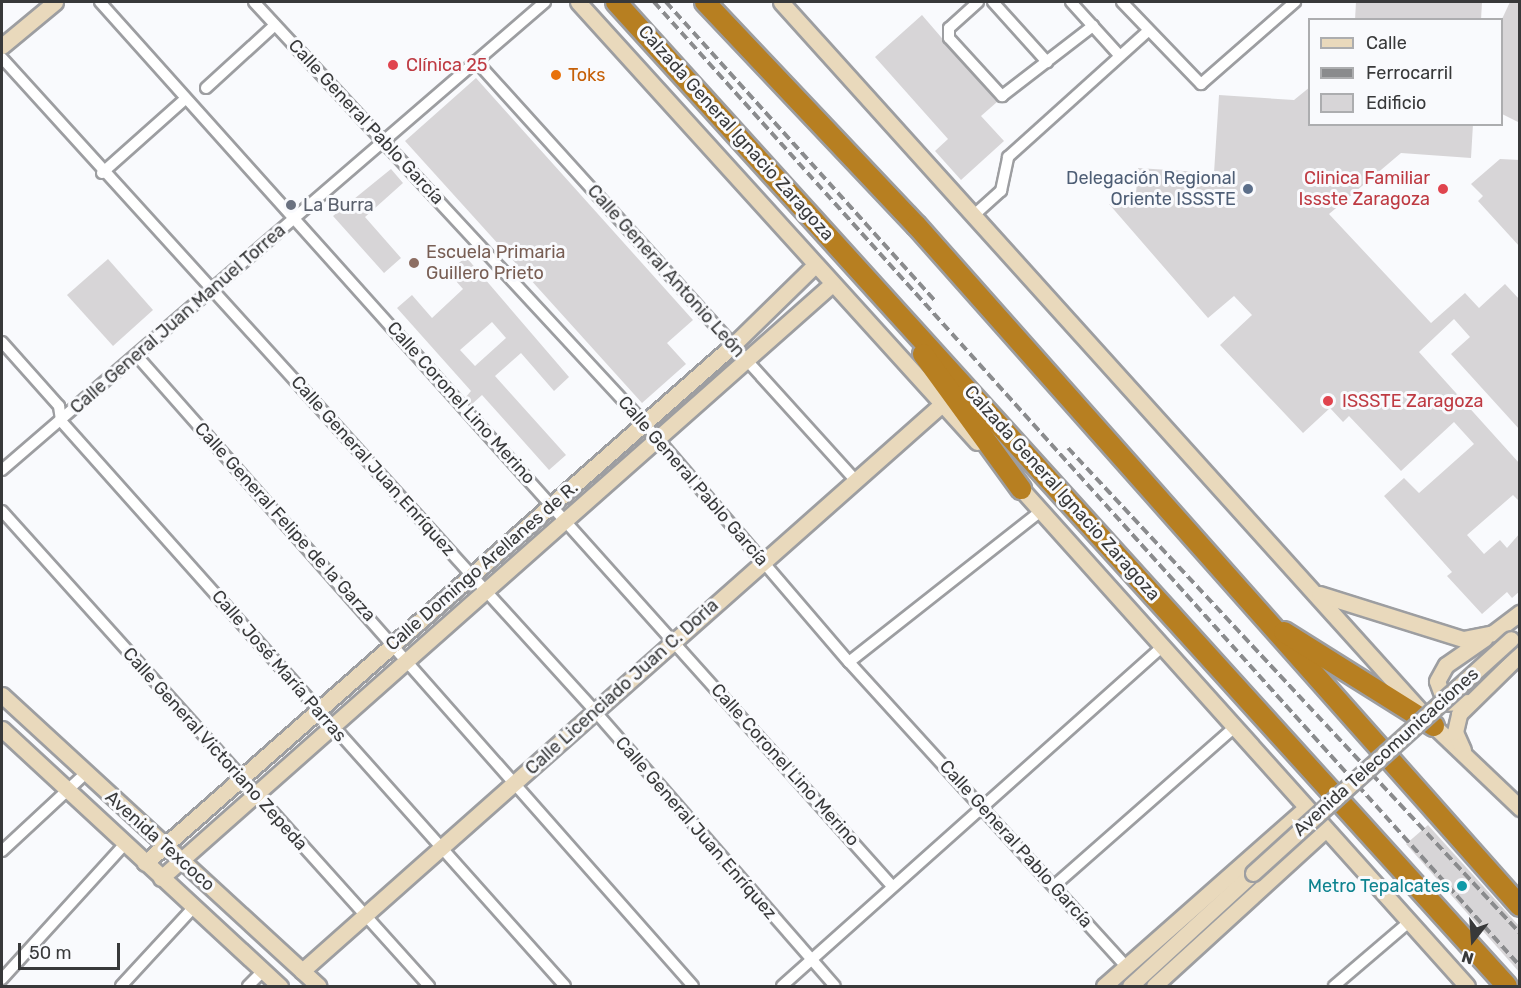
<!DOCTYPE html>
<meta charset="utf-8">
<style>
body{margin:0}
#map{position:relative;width:1521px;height:988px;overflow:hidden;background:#f9fafd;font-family:Rubik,sans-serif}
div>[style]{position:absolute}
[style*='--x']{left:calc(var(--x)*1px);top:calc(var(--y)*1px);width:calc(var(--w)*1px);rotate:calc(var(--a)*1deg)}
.building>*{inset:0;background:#d7d5d7}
.roads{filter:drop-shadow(2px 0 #9d9ea1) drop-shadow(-2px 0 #9d9ea1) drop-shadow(0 2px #9d9ea1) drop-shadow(0 -2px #9d9ea1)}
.street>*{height:10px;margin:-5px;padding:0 5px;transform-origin:5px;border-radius:5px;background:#fff}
.secondary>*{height:15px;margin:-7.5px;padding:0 7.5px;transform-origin:7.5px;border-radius:7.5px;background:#e9d9bc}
.highway>*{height:20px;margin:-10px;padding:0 10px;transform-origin:10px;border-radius:10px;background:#b77f21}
.rail>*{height:4px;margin-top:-2px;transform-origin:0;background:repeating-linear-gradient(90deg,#8a8b8d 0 9px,transparent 0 13.5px)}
.bridges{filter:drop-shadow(2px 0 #9d9ea1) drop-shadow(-2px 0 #9d9ea1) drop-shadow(0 2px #9d9ea1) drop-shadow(0 -2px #9d9ea1)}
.secondary-bridge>*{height:15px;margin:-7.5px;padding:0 7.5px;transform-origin:7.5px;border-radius:7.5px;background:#e9d9bc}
.dots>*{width:16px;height:16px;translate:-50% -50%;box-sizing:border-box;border:3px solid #f9fafd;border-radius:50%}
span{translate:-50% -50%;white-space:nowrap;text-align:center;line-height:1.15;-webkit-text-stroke:6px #f9fafd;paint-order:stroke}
.health-label{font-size:18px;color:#be3a42}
.left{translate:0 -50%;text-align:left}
.right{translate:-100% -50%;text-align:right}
.food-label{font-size:18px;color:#c56008}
.street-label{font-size:18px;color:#38393a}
.service-label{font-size:18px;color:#4e5e75}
.worship-label{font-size:18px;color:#5b616d}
.education-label{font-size:18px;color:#785e54}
.culture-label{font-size:18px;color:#0d838f}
.frame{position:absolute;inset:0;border:3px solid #38393a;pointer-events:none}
.legend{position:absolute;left:1308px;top:18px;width:195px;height:108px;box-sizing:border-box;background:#f9fafd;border:2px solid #acadaf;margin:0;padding:8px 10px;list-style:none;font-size:18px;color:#38393a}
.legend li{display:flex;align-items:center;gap:12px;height:30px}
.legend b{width:30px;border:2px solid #acadaf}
.north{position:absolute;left:1443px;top:910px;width:60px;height:60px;-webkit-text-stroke:4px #f9fafd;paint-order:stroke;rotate:197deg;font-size:16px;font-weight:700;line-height:24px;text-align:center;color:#38393a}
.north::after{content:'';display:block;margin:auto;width:21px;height:27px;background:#38393a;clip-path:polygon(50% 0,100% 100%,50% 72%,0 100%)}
.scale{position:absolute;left:18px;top:943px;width:102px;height:27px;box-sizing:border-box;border:3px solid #38393a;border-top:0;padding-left:8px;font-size:18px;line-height:21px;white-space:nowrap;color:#38393a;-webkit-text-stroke:4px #f9fafd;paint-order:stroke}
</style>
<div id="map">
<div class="building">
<i style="clip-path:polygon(1356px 2px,1482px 2px,1481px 20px,1355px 20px)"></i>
<i style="clip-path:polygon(1510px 2px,1520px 2px,1520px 123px,1502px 114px,1502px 19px)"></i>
<i style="clip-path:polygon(922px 15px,997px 102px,981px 116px,1004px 141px,961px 180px,935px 151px,948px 139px,875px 57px)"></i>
<i style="clip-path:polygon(476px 78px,693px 320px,667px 343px,686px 364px,642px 403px,405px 141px)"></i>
<i style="clip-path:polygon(1310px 87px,1310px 124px,1473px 124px,1471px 158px,1401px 153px,1329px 214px,1431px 323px,1465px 293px,1479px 308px,1505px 284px,1520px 300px,1520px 430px,1451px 354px,1470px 337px,1454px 319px,1419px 352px,1520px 464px,1520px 502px,1513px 495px,1467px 535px,1484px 554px,1500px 540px,1507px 548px,1520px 533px,1520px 591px,1512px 598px,1507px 592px,1482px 614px,1447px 576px,1452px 572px,1384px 496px,1404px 478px,1419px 493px,1474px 444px,1454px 422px,1401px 471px,1349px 416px,1343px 422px,1330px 408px,1303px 433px,1220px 345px,1252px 315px,1234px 296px,1208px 318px,1109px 204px,1135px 206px,1138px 168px,1214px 173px,1219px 95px,1294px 100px)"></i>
<i style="clip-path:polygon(1500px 159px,1520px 160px,1520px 247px,1478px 201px,1483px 196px,1471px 184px)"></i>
<i style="clip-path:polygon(391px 169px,403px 183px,365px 217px,401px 258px,384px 273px,333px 216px)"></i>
<i style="clip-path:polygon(evenodd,466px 257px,569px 377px,554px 391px,521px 353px,495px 376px,566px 455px,549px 470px,482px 395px,471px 405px,465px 398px,471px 391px,397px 308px,412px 295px,432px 318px,463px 289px,448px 272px,466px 257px,492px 322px,506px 338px,475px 366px,460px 350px,492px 322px)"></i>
<i style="clip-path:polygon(108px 259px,153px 310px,113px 346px,67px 295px)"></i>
<i style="clip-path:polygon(1428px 825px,1520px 927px,1520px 973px,1406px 844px)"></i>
</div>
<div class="roads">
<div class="street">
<i style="--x:100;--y:2;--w:1187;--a:48.14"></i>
<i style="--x:254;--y:2;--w:574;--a:47.19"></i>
<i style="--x:644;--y:423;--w:315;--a:49.4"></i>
<i style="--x:849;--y:662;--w:411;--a:47.7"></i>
<i style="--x:978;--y:2;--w:39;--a:138"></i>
<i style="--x:949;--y:28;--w:10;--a:90"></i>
<i style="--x:949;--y:38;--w:79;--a:47.6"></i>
<i style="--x:1002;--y:96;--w:115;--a:-37.6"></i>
<i style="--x:993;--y:2;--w:81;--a:48"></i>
<i style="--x:1071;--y:2;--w:72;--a:47.8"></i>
<i style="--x:1122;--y:2;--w:114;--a:46.1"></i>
<i style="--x:1201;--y:84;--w:125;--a:-41.1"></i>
<i style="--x:2;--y:58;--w:881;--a:47.76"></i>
<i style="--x:594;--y:710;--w:366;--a:48.9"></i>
<i style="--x:476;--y:61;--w:566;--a:47.86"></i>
<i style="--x:206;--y:88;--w:93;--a:-42.4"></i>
<i style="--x:102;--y:173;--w:111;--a:-41.7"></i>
<i style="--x:973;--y:216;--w:38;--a:-42"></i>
<i style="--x:1001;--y:191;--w:35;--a:-78"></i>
<i style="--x:1008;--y:157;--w:188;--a:-42"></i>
<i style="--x:2;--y:342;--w:86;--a:48.3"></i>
<i style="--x:59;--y:406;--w:15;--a:82"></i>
<i style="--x:61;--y:421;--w:757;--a:48.27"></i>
<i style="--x:137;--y:356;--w:840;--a:48.57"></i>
<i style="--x:2;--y:470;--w:717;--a:-40.76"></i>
<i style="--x:2;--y:511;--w:639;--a:48.05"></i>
<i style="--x:849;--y:662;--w:244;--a:-38.2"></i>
<i style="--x:2;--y:851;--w:115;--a:-42.9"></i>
<i style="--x:1055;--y:885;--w:240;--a:-41.3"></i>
<i style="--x:2;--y:979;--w:183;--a:-47.7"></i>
<i style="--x:121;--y:986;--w:106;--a:-47.3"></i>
<i style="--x:248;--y:986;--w:21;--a:-45"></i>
<i style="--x:782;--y:986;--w:509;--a:-41.74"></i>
<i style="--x:1334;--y:986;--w:99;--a:-40.5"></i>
</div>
<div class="secondary">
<i style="--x:578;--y:2;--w:594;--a:47.8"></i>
<i style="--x:781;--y:2;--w:975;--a:47.95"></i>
<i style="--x:1434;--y:726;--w:119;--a:43.6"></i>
<i style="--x:2;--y:46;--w:69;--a:-39.7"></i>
<i style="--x:1014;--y:481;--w:678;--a:48.11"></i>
<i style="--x:1319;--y:594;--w:151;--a:17.4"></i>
<i style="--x:1463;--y:639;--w:31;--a:-11"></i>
<i style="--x:1493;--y:633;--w:34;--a:-37"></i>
<i style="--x:2;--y:695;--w:430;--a:42.6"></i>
<i style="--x:1470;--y:702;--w:25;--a:178"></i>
<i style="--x:1445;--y:703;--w:23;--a:-110"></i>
<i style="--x:1437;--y:681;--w:18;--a:-61"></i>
<i style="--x:1446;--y:665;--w:47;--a:-34.7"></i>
<i style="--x:2;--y:729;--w:379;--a:42.8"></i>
<i style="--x:1463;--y:750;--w:20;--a:-114"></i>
<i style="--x:1455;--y:732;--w:18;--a:-77"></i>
<i style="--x:1459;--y:714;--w:86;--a:-44.5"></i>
<i style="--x:145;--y:863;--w:784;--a:-41.38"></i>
<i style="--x:733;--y:345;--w:115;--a:-44.3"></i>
<i style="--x:161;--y:878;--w:896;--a:-41.52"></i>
<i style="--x:302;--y:971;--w:856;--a:-41.54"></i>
<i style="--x:1104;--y:986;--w:269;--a:-41.4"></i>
<i style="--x:1130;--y:986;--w:167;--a:-42.6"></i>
<i style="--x:1154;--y:986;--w:231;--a:-42.4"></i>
</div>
<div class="highway">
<i style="--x:616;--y:2;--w:1327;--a:47.84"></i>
<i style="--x:705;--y:2;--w:307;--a:46.6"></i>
<i style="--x:916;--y:225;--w:910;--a:48.43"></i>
<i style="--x:923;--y:354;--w:167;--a:54"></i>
<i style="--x:1284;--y:632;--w:177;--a:32.1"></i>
</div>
</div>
<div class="rail">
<i style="--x:654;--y:2;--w:1296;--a:48.07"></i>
<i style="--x:666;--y:2;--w:402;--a:48"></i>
<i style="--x:1068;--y:448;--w:663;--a:47.02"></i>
</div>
<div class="bridges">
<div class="secondary-bridge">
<i style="--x:1253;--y:873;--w:348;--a:-42.2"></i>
</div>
</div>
<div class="dots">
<i style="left:393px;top:65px;background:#e0444e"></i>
<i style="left:556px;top:75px;background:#e8710a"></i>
<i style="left:1248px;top:189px;background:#5c6f8a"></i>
<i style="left:1443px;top:189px;background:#e0444e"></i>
<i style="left:291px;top:205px;background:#6b7280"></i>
<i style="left:414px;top:263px;background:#8d6e63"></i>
<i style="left:1328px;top:401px;background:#e0444e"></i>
<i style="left:1462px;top:886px;background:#0f9aa8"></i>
</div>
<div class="health-label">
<span class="left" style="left:406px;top:65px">Clínica 25</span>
<span class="right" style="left:1430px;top:189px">Clinica Familiar<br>Issste Zaragoza</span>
<span class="left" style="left:1342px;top:401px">ISSSTE Zaragoza</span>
</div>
<div class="food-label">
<span class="left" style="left:568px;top:75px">Toks</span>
</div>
<div class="street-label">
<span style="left:366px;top:122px;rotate:47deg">Calle General Pablo García</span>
<span style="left:736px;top:133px;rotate:48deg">Calzada General Ignacio Zaragoza</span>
<span style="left:666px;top:271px;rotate:48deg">Calle General Antonio León</span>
<span style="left:178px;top:319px;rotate:-41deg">Calle General Juan Manuel Torrea</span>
<span style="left:461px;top:403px;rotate:48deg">Calle Coronel Lino Merino</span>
<span style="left:373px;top:466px;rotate:48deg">Calle General Juan Enríquez</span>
<span style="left:693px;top:481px;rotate:49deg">Calle General Pablo García</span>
<span style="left:1062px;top:493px;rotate:48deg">Calzada General Ignacio Zaragoza</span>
<span style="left:285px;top:522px;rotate:48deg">Calle General Felipe de la Garza</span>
<span style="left:482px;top:566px;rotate:-41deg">Calle Domingo Arellanes de R.</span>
<span style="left:279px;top:666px;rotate:49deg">Calle José María Parras</span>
<span style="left:622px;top:687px;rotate:-42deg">Calle Licenciado Juan C. Doria</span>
<span style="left:215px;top:749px;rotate:48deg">Calle General Victoriano Zepeda</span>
<span style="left:1386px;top:752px;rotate:-42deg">Avenida Telecomunicaciones</span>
<span style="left:785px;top:765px;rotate:48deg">Calle Coronel Lino Merino</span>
<span style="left:696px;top:828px;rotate:49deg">Calle General Juan Enríquez</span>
<span style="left:160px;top:841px;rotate:42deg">Avenida Texcoco</span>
<span style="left:1016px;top:844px;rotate:48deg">Calle General Pablo García</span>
</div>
<div class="service-label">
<span class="right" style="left:1236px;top:189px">Delegación Regional<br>Oriente ISSSTE</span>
</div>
<div class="worship-label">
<span class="left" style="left:303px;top:205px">La Burra</span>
</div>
<div class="education-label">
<span class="left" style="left:426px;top:263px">Escuela Primaria<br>Guillero Prieto</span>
</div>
<div class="culture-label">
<span class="right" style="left:1450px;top:886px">Metro Tepalcates</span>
</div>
<div class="frame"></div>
<ul class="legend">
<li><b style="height:8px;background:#e9d9bc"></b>Calle</li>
<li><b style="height:8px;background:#8a8b8d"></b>Ferrocarril</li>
<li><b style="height:16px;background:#d7d5d7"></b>Edificio</li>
</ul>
<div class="north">N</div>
<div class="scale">50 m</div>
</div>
